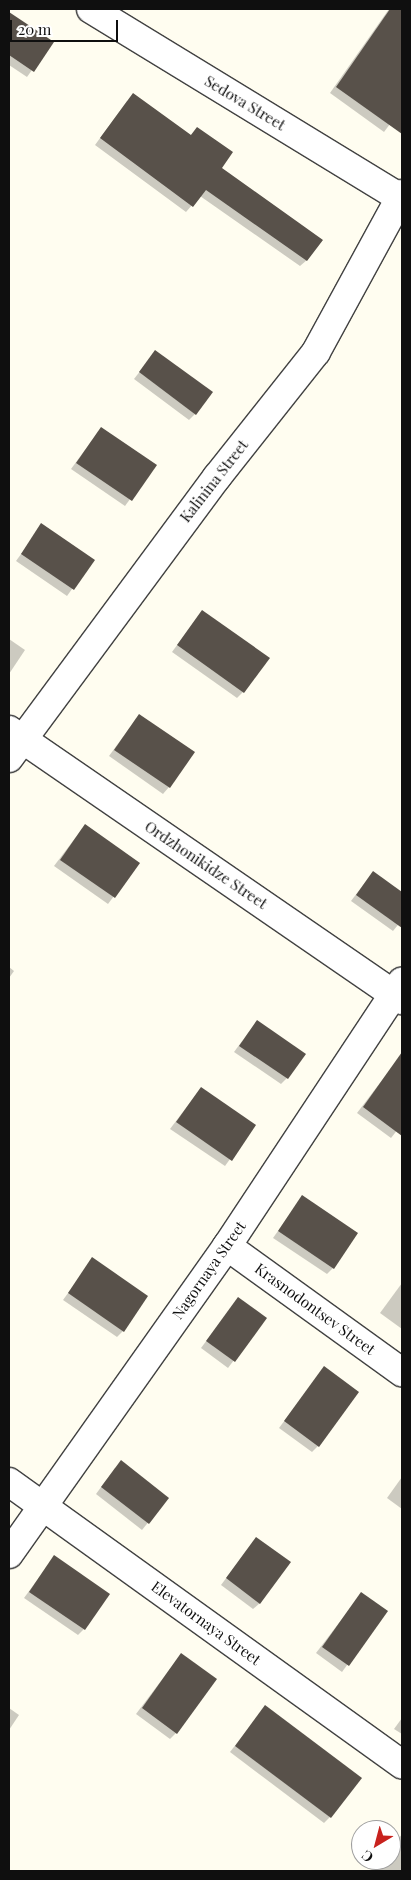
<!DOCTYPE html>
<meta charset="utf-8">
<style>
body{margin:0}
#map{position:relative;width:411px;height:1880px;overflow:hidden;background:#fffdf0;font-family:"Playfair Display",serif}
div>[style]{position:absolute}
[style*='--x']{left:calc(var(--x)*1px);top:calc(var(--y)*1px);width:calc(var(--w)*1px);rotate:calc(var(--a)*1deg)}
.shadow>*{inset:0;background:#0003}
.building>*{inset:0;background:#58514a}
.roads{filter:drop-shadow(1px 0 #424242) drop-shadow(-1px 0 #424242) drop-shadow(0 1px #424242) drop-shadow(0 -1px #424242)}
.minor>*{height:28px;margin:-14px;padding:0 14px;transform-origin:14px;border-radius:14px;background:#fff}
span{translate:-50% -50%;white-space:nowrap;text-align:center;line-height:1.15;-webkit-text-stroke:5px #fff;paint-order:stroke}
.street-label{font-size:15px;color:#0f0f0f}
.frame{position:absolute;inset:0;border:10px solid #0f0f0f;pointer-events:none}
.north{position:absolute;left:351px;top:1820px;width:50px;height:50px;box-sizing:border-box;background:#fff;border:1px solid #9f9f9f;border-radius:50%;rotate:217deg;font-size:14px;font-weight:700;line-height:20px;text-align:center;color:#0f0f0f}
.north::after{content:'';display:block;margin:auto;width:18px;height:22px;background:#c8221d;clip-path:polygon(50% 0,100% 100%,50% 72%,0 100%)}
.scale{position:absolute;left:10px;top:20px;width:108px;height:22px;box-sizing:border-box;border:2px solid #0f0f0f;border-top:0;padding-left:6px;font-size:15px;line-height:18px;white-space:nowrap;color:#0f0f0f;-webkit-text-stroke:4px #fff;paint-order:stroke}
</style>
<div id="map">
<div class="shadow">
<i style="clip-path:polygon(389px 9px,402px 9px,402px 108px,384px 132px,330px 93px)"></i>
<i style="clip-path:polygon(9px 14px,52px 42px,27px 77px,9px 65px)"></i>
<i style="clip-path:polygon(127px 101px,190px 136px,197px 128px,220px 168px,307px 260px,300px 266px,200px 196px,186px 212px,95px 145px)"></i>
<i style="clip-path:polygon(155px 352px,195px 414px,189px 420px,134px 379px)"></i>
<i style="clip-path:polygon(101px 428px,155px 465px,125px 506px,71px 469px)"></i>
<i style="clip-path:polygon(42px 525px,93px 560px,67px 596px,16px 561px)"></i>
<i style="clip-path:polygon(202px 611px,243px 692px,237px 698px,172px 652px)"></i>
<i style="clip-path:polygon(9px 639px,25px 650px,9px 674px)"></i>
<i style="clip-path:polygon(139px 715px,169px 787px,163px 794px,109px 756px)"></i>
<i style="clip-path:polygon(85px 825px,139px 863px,108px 904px,54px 866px)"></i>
<i style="clip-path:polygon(373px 872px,402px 893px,402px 920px,393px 931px,351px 901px)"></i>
<i style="clip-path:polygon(9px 967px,14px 971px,9px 978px)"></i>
<i style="clip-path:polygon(257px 1021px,287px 1078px,281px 1084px,234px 1052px)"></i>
<i style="clip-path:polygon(402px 1054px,402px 1124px,391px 1138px,357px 1113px)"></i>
<i style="clip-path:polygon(201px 1088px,254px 1126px,225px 1166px,170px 1129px)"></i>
<i style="clip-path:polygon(302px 1197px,333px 1268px,327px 1274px,273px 1238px)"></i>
<i style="clip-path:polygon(93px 1259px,123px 1331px,117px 1337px,63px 1300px)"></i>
<i style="clip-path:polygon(402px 1283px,402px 1329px,380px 1313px)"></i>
<i style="clip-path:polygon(238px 1299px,265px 1319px,228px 1368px,201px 1348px)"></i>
<i style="clip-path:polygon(324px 1368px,318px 1446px,312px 1452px,279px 1428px)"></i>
<i style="clip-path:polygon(115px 1468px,168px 1498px,142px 1530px,96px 1494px)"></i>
<i style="clip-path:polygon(402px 1477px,402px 1509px,387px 1498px)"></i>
<i style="clip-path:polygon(256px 1538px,260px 1603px,253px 1609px,221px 1585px)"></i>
<i style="clip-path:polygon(54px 1557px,84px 1629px,78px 1635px,24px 1598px)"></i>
<i style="clip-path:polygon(361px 1594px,386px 1612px,342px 1672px,316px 1653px)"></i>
<i style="clip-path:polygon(176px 1661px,176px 1733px,170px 1739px,136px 1714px)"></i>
<i style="clip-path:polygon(265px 1707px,330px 1817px,324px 1823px,230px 1752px)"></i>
<i style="clip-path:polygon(9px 1708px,19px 1715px,9px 1730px)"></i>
<i style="clip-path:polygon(402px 1718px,402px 1734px,394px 1729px)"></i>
<i style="clip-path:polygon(402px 1834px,402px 1871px,375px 1871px,383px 1860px,391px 1860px,391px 1849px)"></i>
</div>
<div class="building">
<i style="clip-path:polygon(390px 9px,402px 9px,402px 134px,336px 87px)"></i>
<i style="clip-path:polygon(9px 12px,54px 42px,34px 72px,9px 55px)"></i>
<i style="clip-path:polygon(133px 93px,191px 135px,197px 127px,233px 152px,222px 168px,323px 240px,307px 261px,206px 190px,193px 207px,100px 138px)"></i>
<i style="clip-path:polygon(155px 350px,213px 392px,196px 415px,139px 372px)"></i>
<i style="clip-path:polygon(101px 427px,157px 465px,132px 501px,76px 463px)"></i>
<i style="clip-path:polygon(41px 523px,95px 560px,74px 590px,21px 554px)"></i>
<i style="clip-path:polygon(202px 610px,270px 658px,244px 693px,177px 645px)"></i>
<i style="clip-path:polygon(139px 714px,195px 752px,170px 788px,114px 750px)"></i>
<i style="clip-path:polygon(85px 824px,140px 863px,115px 898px,60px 860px)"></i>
<i style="clip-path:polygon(373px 871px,402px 892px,402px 928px,356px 895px)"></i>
<i style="clip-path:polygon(257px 1020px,306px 1054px,288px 1079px,239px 1046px)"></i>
<i style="clip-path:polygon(402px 1052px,402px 1136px,363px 1107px)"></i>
<i style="clip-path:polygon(201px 1087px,256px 1125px,232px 1161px,176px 1122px)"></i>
<i style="clip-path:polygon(302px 1195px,358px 1233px,334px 1269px,278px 1231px)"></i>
<i style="clip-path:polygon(92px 1257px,148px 1296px,124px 1332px,68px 1293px)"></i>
<i style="clip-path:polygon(238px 1297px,267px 1318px,235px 1362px,206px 1341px)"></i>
<i style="clip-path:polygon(324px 1366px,359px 1392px,319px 1447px,284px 1421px)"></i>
<i style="clip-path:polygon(121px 1460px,169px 1498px,149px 1524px,101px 1487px)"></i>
<i style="clip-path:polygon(256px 1537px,291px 1562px,260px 1604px,226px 1578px)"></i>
<i style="clip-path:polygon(54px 1555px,110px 1594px,85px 1630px,29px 1592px)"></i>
<i style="clip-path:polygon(361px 1592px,388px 1611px,349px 1666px,322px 1647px)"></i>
<i style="clip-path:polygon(181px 1653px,217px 1679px,177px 1734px,142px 1708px)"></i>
<i style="clip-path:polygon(265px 1705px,362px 1778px,331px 1818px,235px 1746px)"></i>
</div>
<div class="roads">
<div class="minor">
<i style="--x:91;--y:9;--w:364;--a:31.4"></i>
<i style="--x:9;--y:730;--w:477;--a:34.5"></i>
<i style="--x:9;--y:758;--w:350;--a:-53.5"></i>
<i style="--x:217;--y:477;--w:159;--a:-51.6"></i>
<i style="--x:316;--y:352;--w:180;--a:-61.4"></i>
<i style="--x:227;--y:1246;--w:216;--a:35.8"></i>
<i style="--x:9;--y:1482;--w:484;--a:35.7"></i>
<i style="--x:9;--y:1554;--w:377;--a:-54.7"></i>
<i style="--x:227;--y:1246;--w:317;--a:-56.5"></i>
</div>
</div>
<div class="street-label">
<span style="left:245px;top:103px;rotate:31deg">Sedova Street</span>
<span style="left:214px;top:481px;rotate:-52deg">Kalinina Street</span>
<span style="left:206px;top:865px;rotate:34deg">Ordzhonikidze Street</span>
<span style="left:209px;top:1270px;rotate:-55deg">Nagornaya Street</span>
<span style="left:315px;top:1309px;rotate:36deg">Krasnodontsev Street</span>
<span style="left:206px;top:1623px;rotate:36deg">Elevatornaya Street</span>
</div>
<div class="frame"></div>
<div class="north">С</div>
<div class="scale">20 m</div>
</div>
